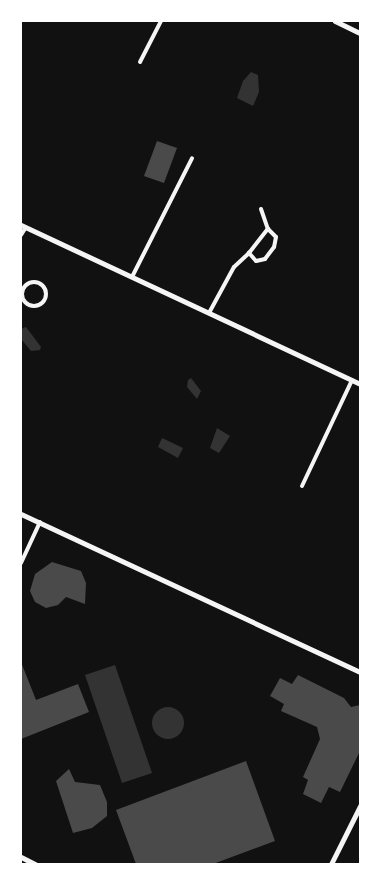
<!DOCTYPE html>
<style>
body{margin:0}
#map{position:relative;width:381px;height:885px;overflow:hidden;background:#111;font-family:"PT Sans Narrow",sans-serif}
div>[style]{position:absolute}
[style*='--x']{left:calc(var(--x)*1px);top:calc(var(--y)*1px);width:calc(var(--w)*1px);rotate:calc(var(--a)*1deg)}
.water>*{inset:0;background:#333}
.round{border-radius:50%}
.building>*{inset:0;background:#4a4a4a}
.service>*{height:4px;margin:-2px;padding:0 2px;transform-origin:2px;border-radius:2px;background:#f5f5f5}
.service>.ring{margin:-2px;padding:0;box-sizing:content-box;background:none;border:4px solid #f5f5f5;border-radius:50%}
.minor>*{height:5px;margin:-2.5px;padding:0 2.5px;transform-origin:2.5px;border-radius:2.5px;background:#f5f5f5}
span{translate:-50% -50%;white-space:nowrap;text-align:center;line-height:1.15;-webkit-text-stroke:4.5px #fff;paint-order:stroke}
.frame{position:absolute;inset:0;border:22px solid #fff;pointer-events:none}
</style>
<div id="map">
<div class="water">
<i style="clip-path:polygon(251px 72px,258px 75px,259px 92px,253px 106px,237px 98px,243px 81px)"></i>
<i style="clip-path:polygon(26px 327px,41px 347px,40px 350px,31px 351px,21px 339px,21px 329px)"></i>
<i style="clip-path:polygon(191px 378px,201px 391px,197px 399px,187px 387px,188px 380px)"></i>
<i style="clip-path:polygon(217px 428px,230px 436px,219px 453px,210px 448px)"></i>
<i style="clip-path:polygon(162px 438px,183px 448px,178px 458px,158px 447px)"></i>
<i style="clip-path:polygon(115px 665px,152px 773px,122px 783px,85px 675px)"></i>
<i class="round" style="left:152px;top:707px;width:32px;height:32px"></i>
</div>
<div class="building">
<i style="clip-path:polygon(157px 141px,177px 148px,164px 183px,144px 176px)"></i>
<i style="clip-path:polygon(52px 562px,81px 571px,86px 583px,85px 604px,66px 597px,58px 605px,46px 608px,35px 602px,30px 591px,35px 574px)"></i>
<i style="clip-path:polygon(21px 662px,36px 700px,78px 684px,89px 712px,21px 739px)"></i>
<i style="clip-path:polygon(298px 675px,344px 698px,351px 707px,360px 705px,360px 751px,340px 792px,329px 787px,321px 803px,303px 794px,308px 780px,303px 777px,320px 739px,317px 727px,281px 711px,284px 704px,270px 696px,280px 678px,292px 684px)"></i>
<i style="clip-path:polygon(246px 761px,275px 841px,213px 864px,136px 864px,116px 810px)"></i>
<i style="clip-path:polygon(69px 769px,75px 782px,100px 785px,107px 802px,107px 816px,92px 828px,73px 833px,56px 781px)"></i>
</div>
<div class="service">
<i style="--x:140;--y:62;--w:46;--a:-62.9"></i>
<i style="--x:261;--y:209;--w:21;--a:71"></i>
<i style="--x:268;--y:229;--w:11;--a:45"></i>
<i style="--x:276;--y:237;--w:10;--a:101"></i>
<i style="--x:274;--y:247;--w:15;--a:127"></i>
<i style="--x:265;--y:259;--w:9;--a:167"></i>
<i style="--x:256;--y:261;--w:11;--a:-131"></i>
<i style="--x:249;--y:253;--w:31;--a:-52"></i>
<i style="--x:21;--y:235;--w:9;--a:-58"></i>
<i style="--x:132;--y:277;--w:133;--a:-63.2"></i>
<i class="ring" style="left:22px;top:282px;width:20px;height:20px"></i>
<i style="--x:209;--y:313;--w:52;--a:-61.5"></i>
<i style="--x:234;--y:267;--w:21;--a:-43"></i>
<i style="--x:302;--y:486;--w:117;--a:-64.7"></i>
<i style="--x:21;--y:563;--w:45;--a:-65.1"></i>
</div>
<div class="minor">
<i style="--x:335;--y:21;--w:28;--a:26"></i>
<i style="--x:21;--y:225;--w:374;--a:25.1"></i>
<i style="--x:21;--y:514;--w:374;--a:25"></i>
<i style="--x:21;--y:857;--w:16;--a:27"></i>
<i style="--x:331;--y:864;--w:65;--a:-63.4"></i>
</div>
<div class="frame"></div>
</div>
